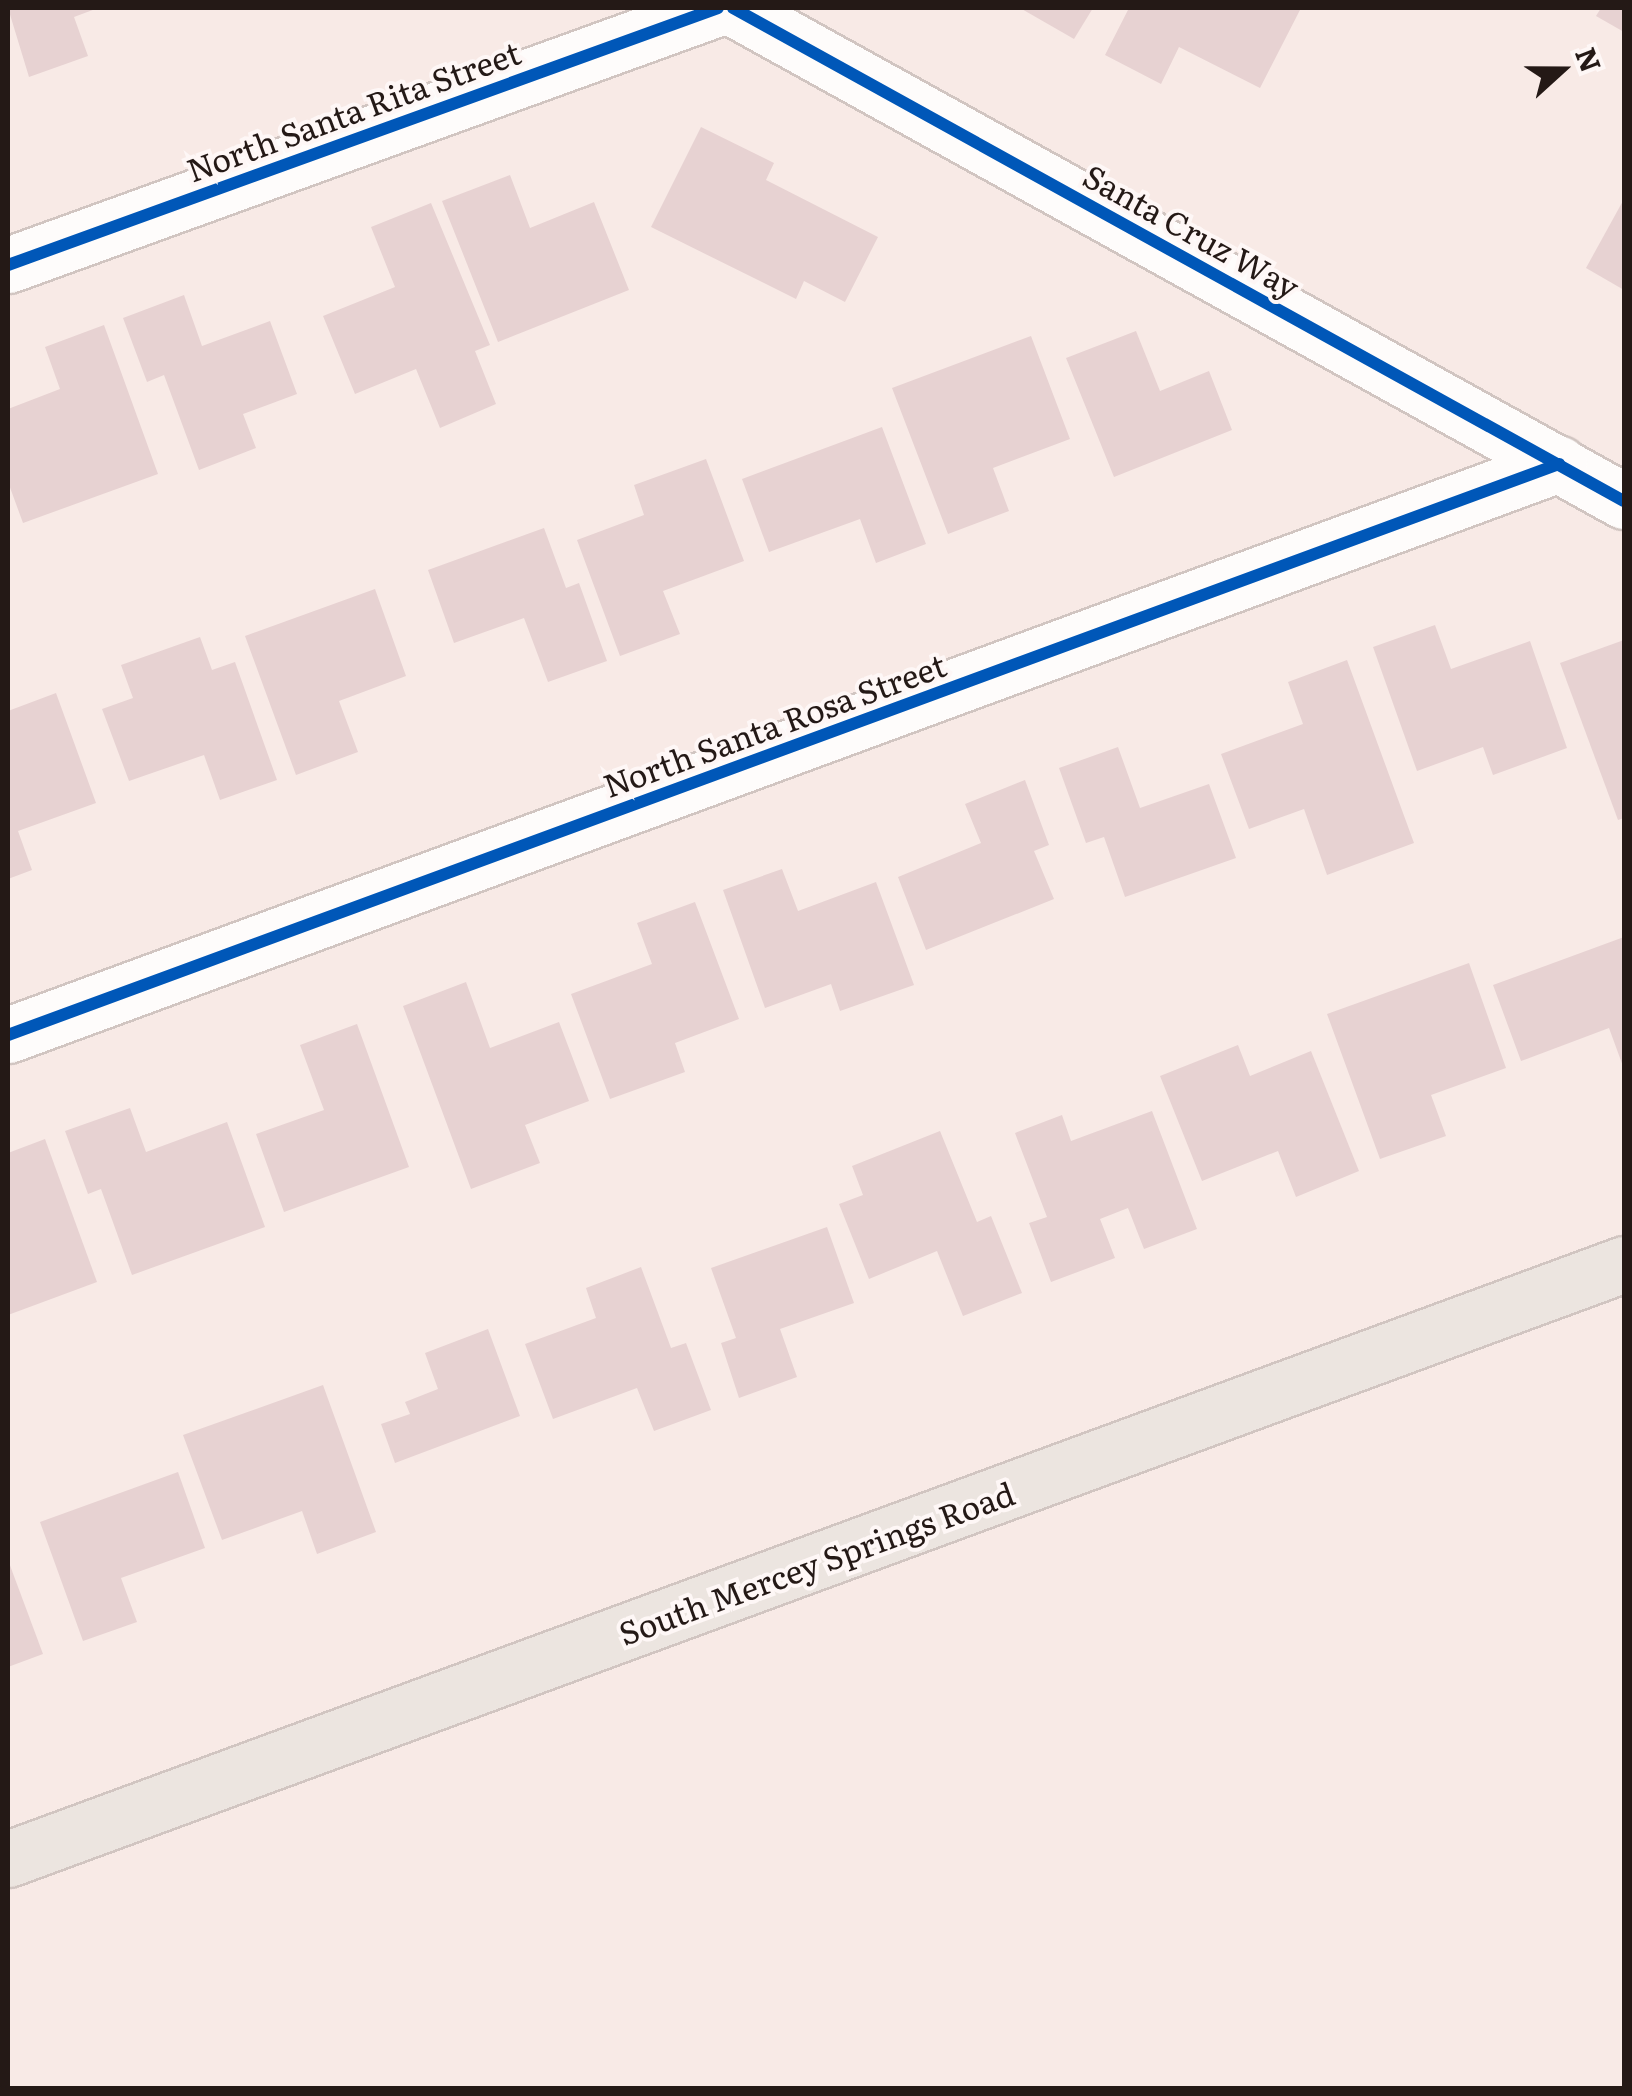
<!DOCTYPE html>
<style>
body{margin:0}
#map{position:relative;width:1632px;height:2096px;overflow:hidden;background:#f8eae6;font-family:Literata,serif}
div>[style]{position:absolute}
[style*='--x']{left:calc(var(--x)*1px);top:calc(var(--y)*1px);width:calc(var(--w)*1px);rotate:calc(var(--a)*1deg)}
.building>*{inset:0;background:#e7d2d2}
.roads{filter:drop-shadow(2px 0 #d1c5c1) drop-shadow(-2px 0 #d1c5c1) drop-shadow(0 2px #d1c5c1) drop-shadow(0 -2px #d1c5c1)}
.minor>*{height:55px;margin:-27.5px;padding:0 27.5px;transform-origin:27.5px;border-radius:27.5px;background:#fefcfb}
.major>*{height:55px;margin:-27.5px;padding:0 27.5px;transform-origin:27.5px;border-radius:27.5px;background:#ece5e0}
.cycleway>*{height:12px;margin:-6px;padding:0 6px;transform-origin:6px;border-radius:6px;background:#0057b8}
span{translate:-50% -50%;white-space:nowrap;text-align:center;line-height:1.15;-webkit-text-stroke:8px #fef7f6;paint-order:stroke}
.street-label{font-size:32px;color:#241916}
.frame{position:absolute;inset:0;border:10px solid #241916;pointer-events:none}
.north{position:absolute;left:1512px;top:20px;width:100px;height:100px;-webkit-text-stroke:8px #fef7f6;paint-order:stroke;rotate:69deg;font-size:28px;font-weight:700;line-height:40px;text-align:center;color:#241916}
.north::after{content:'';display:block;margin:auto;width:35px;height:45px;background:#241916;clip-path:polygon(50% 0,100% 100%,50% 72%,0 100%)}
</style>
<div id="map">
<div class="building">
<i style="clip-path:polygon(8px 8px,98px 8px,74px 17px,88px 56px,29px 77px)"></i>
<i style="clip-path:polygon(1020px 8px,1093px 8px,1074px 39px)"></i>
<i style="clip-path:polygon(1129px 8px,1301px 8px,1260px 88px,1179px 47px,1161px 84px,1105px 55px)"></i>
<i style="clip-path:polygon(1601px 8px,1624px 8px,1624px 32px,1596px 16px)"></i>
<i style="clip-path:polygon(701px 127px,774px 163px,766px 180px,878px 237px,845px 302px,804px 281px,796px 299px,651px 227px)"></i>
<i style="clip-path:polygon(510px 175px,530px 228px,594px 202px,629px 290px,498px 342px,442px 201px)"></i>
<i style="clip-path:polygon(1624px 199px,1624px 290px,1586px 268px)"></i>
<i style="clip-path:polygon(431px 203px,490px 345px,475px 351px,496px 404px,440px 428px,416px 369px,355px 394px,323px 316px,395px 287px,371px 227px)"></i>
<i style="clip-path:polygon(184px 295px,202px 346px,270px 321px,297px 394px,243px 414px,256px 448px,199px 470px,164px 375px,147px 382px,123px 318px)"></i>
<i style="clip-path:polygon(104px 325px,158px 474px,23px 523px,8px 482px,8px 409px,60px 389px,45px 347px)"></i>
<i style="clip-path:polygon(1136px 331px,1160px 391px,1209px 371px,1232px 430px,1114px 477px,1066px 358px)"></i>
<i style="clip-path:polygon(1031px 336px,1070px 439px,993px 468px,1009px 511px,948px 534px,892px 388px)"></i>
<i style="clip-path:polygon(882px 427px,926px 544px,876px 563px,860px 519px,769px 552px,742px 479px)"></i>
<i style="clip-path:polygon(706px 459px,744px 561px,663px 591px,680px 634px,620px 656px,577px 540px,644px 515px,634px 485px)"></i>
<i style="clip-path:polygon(544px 528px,566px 588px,579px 583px,607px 661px,548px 682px,524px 618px,454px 643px,428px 570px)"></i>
<i style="clip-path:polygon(375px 589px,406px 676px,339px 701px,358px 752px,296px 775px,245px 636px)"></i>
<i style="clip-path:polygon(1435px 625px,1451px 669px,1530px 641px,1567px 748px,1493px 775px,1483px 747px,1417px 771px,1373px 647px)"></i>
<i style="clip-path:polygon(200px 637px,212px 670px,235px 662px,277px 780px,220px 800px,204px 755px,129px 781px,102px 709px,133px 698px,121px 665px)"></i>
<i style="clip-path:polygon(1624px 640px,1624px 818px,1618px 820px,1560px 663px)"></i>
<i style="clip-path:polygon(1347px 660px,1414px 843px,1327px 875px,1304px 809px,1249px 829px,1221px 754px,1303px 724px,1288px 682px)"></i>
<i style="clip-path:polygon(56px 693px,96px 803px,18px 831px,32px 870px,8px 879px,8px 711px)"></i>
<i style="clip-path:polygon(1118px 747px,1140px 808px,1209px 784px,1236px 858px,1125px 897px,1104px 837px,1086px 843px,1059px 768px)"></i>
<i style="clip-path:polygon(1025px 780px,1049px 845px,1034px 851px,1054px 899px,926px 950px,898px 877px,981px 843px,965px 804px)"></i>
<i style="clip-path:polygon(782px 869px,798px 911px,876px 882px,914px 985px,840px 1011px,831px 984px,765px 1008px,723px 890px)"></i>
<i style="clip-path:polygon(695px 902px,739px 1019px,675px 1043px,685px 1072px,610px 1099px,571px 994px,652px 964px,637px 923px)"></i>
<i style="clip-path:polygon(1624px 937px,1624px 1069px,1609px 1028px,1521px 1061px,1493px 985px)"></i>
<i style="clip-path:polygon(1469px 963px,1506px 1068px,1431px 1095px,1446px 1136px,1380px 1159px,1327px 1014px)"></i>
<i style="clip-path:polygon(466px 982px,490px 1048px,559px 1022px,589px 1101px,525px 1125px,540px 1163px,471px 1189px,403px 1006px)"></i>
<i style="clip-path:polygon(357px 1024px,409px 1167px,284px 1212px,256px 1134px,324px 1110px,300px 1045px)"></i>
<i style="clip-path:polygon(1238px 1045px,1250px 1076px,1311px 1051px,1359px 1171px,1296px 1197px,1278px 1151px,1202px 1181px,1160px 1076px)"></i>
<i style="clip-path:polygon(130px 1108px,146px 1152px,227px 1122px,265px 1227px,132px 1275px,101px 1189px,88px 1194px,65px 1131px)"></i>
<i style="clip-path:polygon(1152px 1111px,1197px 1229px,1144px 1249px,1128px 1208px,1100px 1219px,1115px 1258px,1051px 1282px,1029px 1223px,1047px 1217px,1015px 1133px,1062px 1115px,1071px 1141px)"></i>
<i style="clip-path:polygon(940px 1131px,977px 1222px,991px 1216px,1022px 1293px,963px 1316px,937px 1251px,869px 1279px,839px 1204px,863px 1195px,852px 1166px)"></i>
<i style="clip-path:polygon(45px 1139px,97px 1282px,8px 1315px,8px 1153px)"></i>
<i style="clip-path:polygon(827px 1227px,854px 1303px,780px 1329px,797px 1377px,739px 1398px,721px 1343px,736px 1338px,711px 1268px)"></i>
<i style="clip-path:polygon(641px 1267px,671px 1348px,686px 1343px,711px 1410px,654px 1431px,637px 1388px,553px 1419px,525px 1344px,596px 1318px,586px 1288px)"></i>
<i style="clip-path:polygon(488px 1329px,520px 1416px,395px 1463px,381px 1424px,410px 1414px,405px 1402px,438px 1389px,425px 1353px)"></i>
<i style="clip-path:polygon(323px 1385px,376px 1532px,317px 1554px,302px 1511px,222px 1540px,183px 1435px)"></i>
<i style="clip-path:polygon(178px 1472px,205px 1548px,121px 1578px,137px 1622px,83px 1641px,40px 1522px)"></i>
<i style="clip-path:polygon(8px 1560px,43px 1654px,8px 1667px)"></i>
</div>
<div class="roads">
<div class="minor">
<i style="--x:733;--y:8;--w:1018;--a:28.96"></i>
<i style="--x:8;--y:265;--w:755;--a:-19.9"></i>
<i style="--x:8;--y:1035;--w:1653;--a:-20.21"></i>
</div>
<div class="major">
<i style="--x:8;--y:1859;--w:1722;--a:-20.21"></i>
</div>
</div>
<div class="cycleway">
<i style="--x:733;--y:8;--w:1018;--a:28.96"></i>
<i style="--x:8;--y:265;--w:755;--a:-19.9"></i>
<i style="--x:8;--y:1035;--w:1653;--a:-20.21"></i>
</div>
<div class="street-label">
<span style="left:353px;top:110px;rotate:-20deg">North Santa Rita Street</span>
<span style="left:1192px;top:230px;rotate:29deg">Santa Cruz Way</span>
<span style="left:774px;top:724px;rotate:-20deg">North Santa Rosa Street</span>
<span style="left:816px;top:1562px;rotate:-20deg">South Mercey Springs Road</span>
</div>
<div class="frame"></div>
<div class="north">N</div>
</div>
